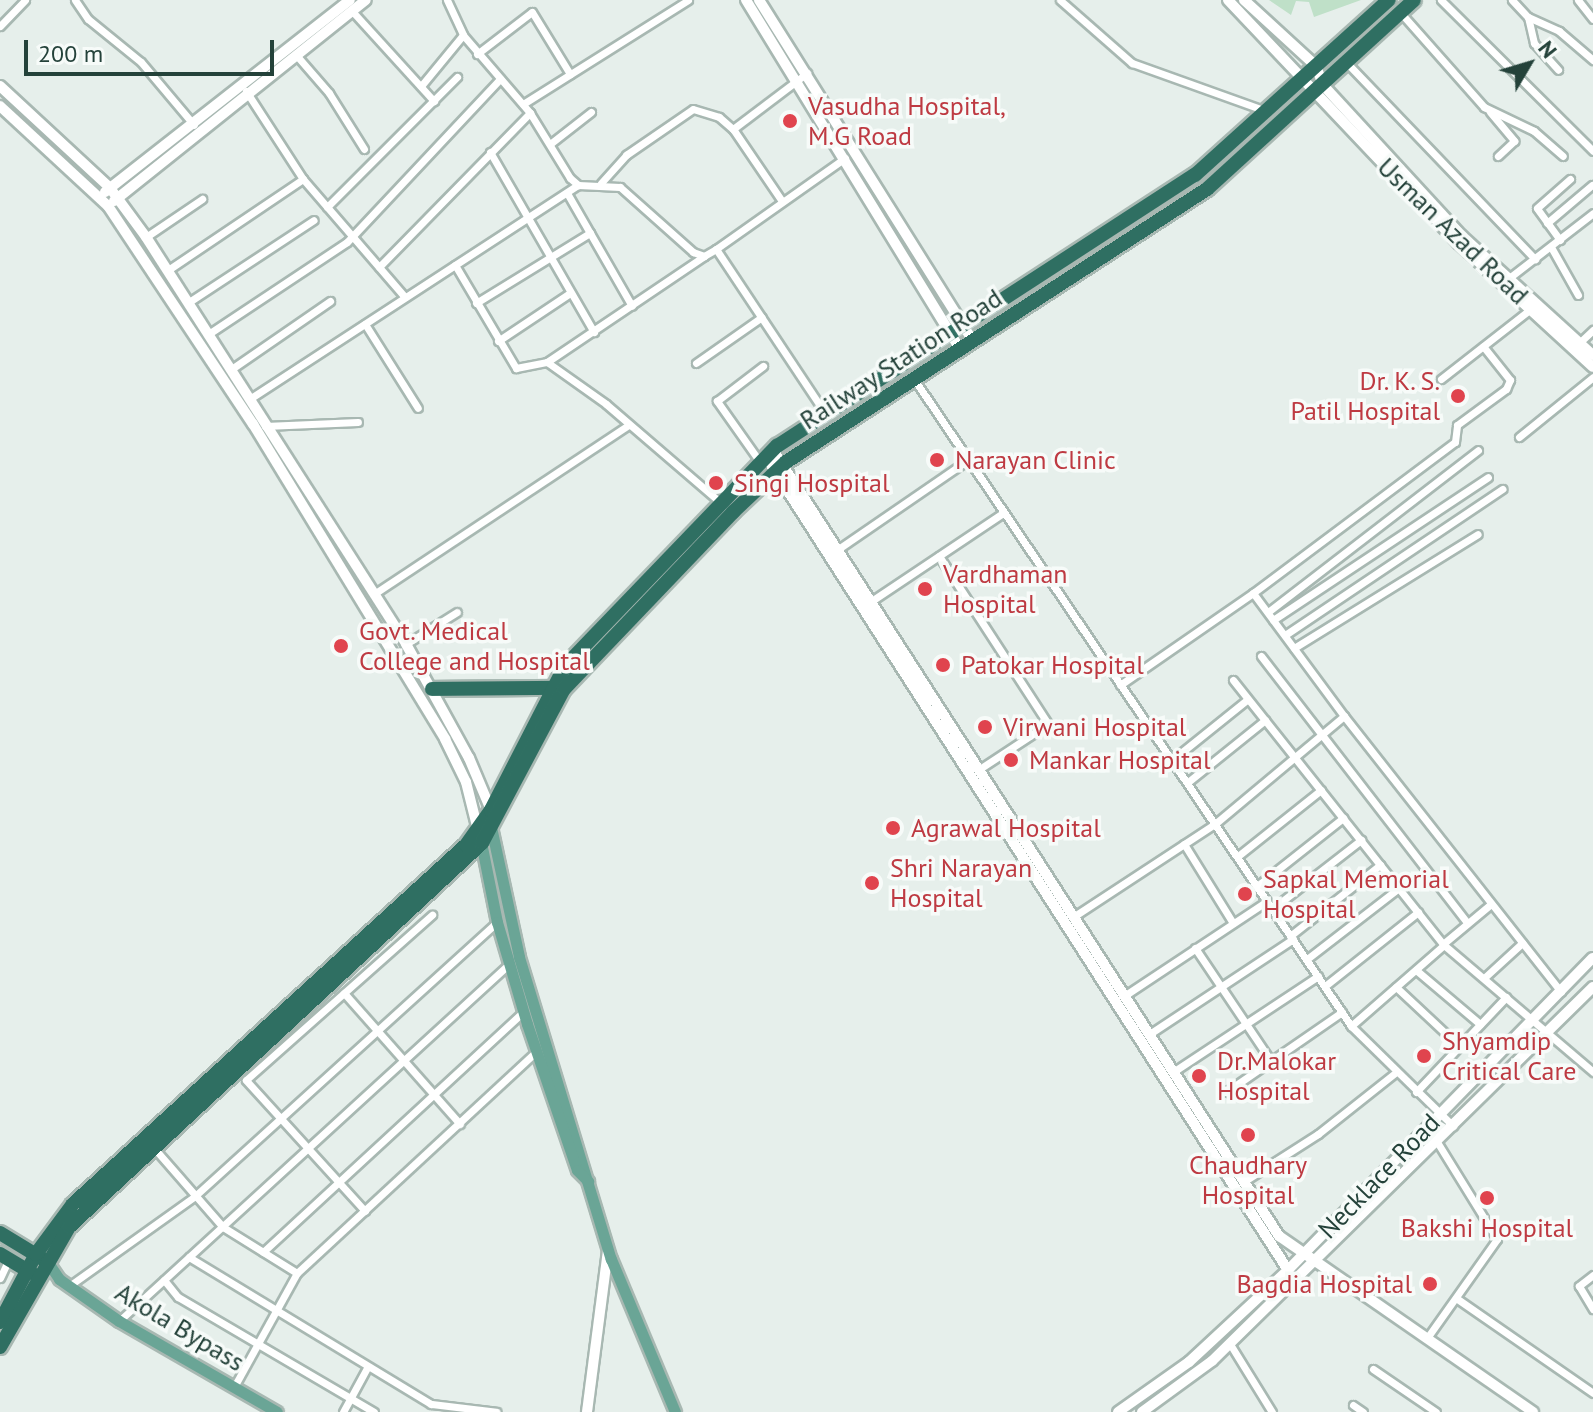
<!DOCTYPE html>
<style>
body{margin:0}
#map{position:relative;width:1593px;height:1412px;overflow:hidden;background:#e6efeb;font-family:"PT Sans",sans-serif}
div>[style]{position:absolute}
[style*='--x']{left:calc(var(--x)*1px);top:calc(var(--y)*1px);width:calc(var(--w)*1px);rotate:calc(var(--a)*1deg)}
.green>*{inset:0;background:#bfe0c8}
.roads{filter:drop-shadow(2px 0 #a8b8b2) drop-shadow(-2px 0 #a8b8b2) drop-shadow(0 2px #a8b8b2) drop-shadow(0 -2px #a8b8b2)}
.street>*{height:7px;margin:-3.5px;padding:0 3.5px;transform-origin:3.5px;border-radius:3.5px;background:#fff}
.secondary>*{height:10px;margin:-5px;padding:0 5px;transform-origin:5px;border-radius:5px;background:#fff}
.primary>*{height:11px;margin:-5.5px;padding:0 5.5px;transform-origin:5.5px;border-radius:5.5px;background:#6aa596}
.highway>*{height:14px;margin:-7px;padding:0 7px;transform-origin:7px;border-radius:7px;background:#2f6f62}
.dots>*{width:22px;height:22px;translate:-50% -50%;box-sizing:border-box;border:4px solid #f7fbf9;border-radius:50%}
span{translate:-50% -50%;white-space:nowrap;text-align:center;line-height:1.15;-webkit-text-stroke:7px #f7fbf9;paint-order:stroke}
.health-label{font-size:26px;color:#be3a42}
.left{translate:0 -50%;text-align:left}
.right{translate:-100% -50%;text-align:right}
.street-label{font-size:26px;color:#24423a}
.north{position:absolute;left:1489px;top:24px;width:80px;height:80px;-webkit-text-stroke:6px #f7fbf9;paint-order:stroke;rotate:52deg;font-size:22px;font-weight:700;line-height:32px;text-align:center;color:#24423a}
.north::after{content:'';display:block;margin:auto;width:28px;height:36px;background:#24423a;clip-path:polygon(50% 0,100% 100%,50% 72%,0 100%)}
.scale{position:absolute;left:24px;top:40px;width:250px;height:36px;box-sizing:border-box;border:4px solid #24423a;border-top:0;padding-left:10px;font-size:24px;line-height:28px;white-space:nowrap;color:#24423a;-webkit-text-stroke:6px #f7fbf9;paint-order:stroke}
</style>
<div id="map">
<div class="green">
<i style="clip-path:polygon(1269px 0,1361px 0,1314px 17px,1309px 2px,1296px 1px,1291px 15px)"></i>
</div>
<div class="roads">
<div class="street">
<i style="--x:75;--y:0;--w:23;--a:56"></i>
<i style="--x:88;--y:19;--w:68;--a:39.1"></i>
<i style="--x:141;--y:62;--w:82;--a:49.9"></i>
<i style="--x:447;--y:0;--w:38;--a:65"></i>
<i style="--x:463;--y:35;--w:103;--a:49.3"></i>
<i style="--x:530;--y:113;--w:76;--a:58.4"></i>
<i style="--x:570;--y:178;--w:11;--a:41"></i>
<i style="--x:578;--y:185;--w:42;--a:2.7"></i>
<i style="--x:620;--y:187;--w:98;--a:41.7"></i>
<i style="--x:693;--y:252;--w:12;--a:20"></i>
<i style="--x:704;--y:256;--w:14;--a:-30"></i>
<i style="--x:716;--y:249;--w:158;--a:-35.2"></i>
<i style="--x:1060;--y:0;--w:96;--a:41.2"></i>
<i style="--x:1132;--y:63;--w:142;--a:19.7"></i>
<i style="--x:1441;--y:0;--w:214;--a:44.8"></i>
<i style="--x:1512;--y:0;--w:23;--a:47"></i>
<i style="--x:1528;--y:17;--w:34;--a:24"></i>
<i style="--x:1559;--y:31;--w:45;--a:40.5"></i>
<i style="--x:1578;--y:0;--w:24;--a:52"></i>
<i style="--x:352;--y:11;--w:122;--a:47.7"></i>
<i style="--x:1400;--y:12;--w:127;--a:48.5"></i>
<i style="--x:1484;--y:107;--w:55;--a:25.6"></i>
<i style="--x:1534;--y:131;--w:38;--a:41"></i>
<i style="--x:1528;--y:17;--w:27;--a:77"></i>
<i style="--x:1534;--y:43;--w:36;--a:48"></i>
<i style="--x:0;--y:26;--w:36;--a:-46"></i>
<i style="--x:477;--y:54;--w:69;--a:-37.4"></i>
<i style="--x:532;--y:12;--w:73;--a:58.5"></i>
<i style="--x:297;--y:56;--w:49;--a:49.1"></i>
<i style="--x:329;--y:93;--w:66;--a:58"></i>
<i style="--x:1347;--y:63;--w:272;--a:46.2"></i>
<i style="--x:421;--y:86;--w:66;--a:-50.5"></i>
<i style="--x:246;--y:91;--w:105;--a:57.1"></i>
<i style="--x:303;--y:179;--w:156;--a:49.2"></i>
<i style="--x:523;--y:104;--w:195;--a:-32.2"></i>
<i style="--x:1490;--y:112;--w:38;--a:50"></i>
<i style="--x:1514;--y:141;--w:22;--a:137"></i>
<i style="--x:733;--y:129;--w:93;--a:-37.1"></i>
<i style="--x:550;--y:144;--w:52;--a:-38"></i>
<i style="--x:490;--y:152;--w:208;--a:60"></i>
<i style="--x:601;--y:183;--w:38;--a:-48"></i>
<i style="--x:626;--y:155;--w:81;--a:-34.5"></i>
<i style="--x:693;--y:109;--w:27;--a:17"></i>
<i style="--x:719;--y:117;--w:18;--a:41"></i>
<i style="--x:733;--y:129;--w:87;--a:55.8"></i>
<i style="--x:567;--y:193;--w:130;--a:60.1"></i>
<i style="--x:327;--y:207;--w:184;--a:-45"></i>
<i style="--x:1547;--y:223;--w:59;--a:-40.2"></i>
<i style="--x:146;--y:237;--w:68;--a:-34.2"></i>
<i style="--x:1560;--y:240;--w:39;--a:-126"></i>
<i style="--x:1537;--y:208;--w:44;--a:-41.3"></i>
<i style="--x:1551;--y:247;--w:55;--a:60.6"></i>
<i style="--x:716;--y:249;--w:197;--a:56.4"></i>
<i style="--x:455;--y:265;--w:120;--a:59.4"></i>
<i style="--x:516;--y:368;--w:32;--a:-11"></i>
<i style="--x:547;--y:362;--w:189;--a:-34"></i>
<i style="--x:379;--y:267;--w:216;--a:-45.6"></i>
<i style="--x:168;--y:270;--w:163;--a:-34"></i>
<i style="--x:1509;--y:278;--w:106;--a:-37.7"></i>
<i style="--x:189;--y:302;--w:149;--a:-33.3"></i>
<i style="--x:476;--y:303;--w:134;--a:-31.6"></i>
<i style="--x:365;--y:324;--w:99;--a:57.8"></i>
<i style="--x:210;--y:333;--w:164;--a:-33.6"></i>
<i style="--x:347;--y:242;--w:224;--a:-46.8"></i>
<i style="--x:498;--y:341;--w:87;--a:-33.7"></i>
<i style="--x:1578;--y:344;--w:21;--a:-43"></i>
<i style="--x:547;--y:362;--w:72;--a:35.4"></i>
<i style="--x:606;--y:404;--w:152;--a:40.7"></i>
<i style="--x:696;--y:363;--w:80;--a:-34.9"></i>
<i style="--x:233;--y:368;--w:118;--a:-34.6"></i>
<i style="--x:914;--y:379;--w:781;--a:55.96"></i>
<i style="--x:1351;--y:1026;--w:143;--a:44.4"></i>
<i style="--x:1441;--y:379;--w:115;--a:-38"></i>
<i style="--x:251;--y:398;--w:390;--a:-33.1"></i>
<i style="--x:265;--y:426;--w:93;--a:-2.5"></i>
<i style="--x:1519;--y:437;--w:95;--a:-39"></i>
<i style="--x:760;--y:462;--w:75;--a:-125.2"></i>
<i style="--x:717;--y:401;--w:58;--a:-37.3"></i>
<i style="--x:837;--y:550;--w:159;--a:-34.5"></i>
<i style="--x:939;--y:556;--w:200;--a:57"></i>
<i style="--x:1048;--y:724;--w:84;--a:146.7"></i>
<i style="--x:1253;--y:593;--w:252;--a:-36.8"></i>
<i style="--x:1455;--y:442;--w:17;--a:-83"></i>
<i style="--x:1457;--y:425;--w:61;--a:-36.3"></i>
<i style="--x:1506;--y:389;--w:10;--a:-66"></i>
<i style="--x:1510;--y:380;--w:43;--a:-128.5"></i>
<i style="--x:374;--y:594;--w:304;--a:-33.6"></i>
<i style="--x:870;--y:602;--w:160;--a:-33.8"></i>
<i style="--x:1268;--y:612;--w:265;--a:-37.6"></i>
<i style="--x:1273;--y:620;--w:258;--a:-33.6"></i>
<i style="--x:1285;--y:635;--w:262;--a:-33.9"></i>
<i style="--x:406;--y:644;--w:60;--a:-32.1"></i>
<i style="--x:1294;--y:648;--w:216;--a:-31.8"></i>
<i style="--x:1261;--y:656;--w:337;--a:52.3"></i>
<i style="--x:1233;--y:680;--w:339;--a:51.5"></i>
<i style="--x:1444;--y:945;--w:196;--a:40.4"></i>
<i style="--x:1120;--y:685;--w:162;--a:-34.7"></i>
<i style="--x:1253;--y:593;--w:153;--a:53.5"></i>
<i style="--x:1172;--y:760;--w:97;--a:-38.8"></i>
<i style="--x:1188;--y:782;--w:99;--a:-38.8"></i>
<i style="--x:1184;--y:844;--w:93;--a:58.2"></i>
<i style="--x:1238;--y:856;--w:106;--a:-38.5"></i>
<i style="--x:1257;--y:886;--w:110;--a:-38.3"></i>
<i style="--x:1272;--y:909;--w:113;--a:-37.8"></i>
<i style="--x:1073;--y:917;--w:171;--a:-33.3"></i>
<i style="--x:1216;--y:823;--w:167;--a:-39.9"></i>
<i style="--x:1344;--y:716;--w:351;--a:51.8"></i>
<i style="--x:1290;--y:936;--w:115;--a:-38.3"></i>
<i style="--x:1443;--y:944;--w:62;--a:-39.8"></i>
<i style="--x:1195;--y:948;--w:136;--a:56.1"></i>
<i style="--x:1307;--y:959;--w:116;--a:-37.7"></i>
<i style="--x:1416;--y:970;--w:84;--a:40.2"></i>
<i style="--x:1484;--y:978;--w:52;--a:-42.6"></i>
<i style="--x:1325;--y:986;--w:119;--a:-38.5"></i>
<i style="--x:1396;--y:987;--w:86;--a:43.1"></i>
<i style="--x:344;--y:993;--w:175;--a:48.5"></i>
<i style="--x:1124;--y:996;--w:172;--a:-33.6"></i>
<i style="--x:1351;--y:1026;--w:123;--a:-41.1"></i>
<i style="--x:1148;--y:1035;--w:174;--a:-33.5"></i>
<i style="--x:1173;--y:1072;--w:174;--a:-33.5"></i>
<i style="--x:1226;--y:1092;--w:141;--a:-34.6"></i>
<i style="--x:1416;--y:1092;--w:131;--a:-46.5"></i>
<i style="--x:154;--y:1148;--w:105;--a:48.9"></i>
<i style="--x:223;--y:1227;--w:87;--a:31.9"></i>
<i style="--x:1243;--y:1182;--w:89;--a:-32.6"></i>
<i style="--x:1318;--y:1134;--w:98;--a:-38.4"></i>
<i style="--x:365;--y:1211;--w:177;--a:-132.3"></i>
<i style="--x:246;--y:1080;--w:249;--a:-41.6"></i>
<i style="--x:263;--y:1252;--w:354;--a:-42.7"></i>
<i style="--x:189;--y:1257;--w:283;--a:31.3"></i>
<i style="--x:431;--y:1404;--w:66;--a:6.9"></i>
<i style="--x:1593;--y:1275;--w:18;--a:142"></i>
<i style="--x:1579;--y:1286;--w:27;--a:59"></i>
<i style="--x:0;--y:1278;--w:21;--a:-65"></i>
<i style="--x:164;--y:1280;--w:22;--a:51"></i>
<i style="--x:178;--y:1297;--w:227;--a:30.4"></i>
<i style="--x:69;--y:1286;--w:155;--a:-35.5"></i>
<i style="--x:195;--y:1196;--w:408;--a:-42.2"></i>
<i style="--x:1456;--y:1298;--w:167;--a:34.7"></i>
<i style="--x:119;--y:1321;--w:529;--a:-42.47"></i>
<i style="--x:1427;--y:1338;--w:121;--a:-54.7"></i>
<i style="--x:1497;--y:1239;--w:114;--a:-121.7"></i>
<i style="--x:1230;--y:1344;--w:80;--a:58.3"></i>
<i style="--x:1373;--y:1369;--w:76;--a:34.3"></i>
<i style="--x:234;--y:1387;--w:130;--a:-61.1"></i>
<i style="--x:297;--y:1273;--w:326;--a:-42.8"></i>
<i style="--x:1353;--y:1405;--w:12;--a:35"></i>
<i style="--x:343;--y:1412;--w:52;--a:-61.5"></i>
</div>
<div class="secondary">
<i style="--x:746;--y:0;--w:409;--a:58.5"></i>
<i style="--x:759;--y:0;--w:403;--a:57.9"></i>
<i style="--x:1228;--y:0;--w:335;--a:46.6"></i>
<i style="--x:1458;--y:243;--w:183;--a:42.6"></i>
<i style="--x:1244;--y:0;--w:98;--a:42.5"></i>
<i style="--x:1316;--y:66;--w:20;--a:70"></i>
<i style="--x:1323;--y:85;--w:205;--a:47.4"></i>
<i style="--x:1462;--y:236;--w:177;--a:42.3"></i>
<i style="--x:0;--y:86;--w:150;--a:42.8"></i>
<i style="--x:110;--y:188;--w:61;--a:53.7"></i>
<i style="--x:146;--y:237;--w:483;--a:57.4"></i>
<i style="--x:406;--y:644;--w:130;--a:61.1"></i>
<i style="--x:469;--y:758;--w:56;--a:67.1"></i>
<i style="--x:0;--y:106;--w:147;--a:42.8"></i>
<i style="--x:108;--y:206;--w:262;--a:56.4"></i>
<i style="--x:253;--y:424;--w:369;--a:58.6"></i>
<i style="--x:445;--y:739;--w:48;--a:64"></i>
<i style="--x:466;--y:782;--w:49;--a:76"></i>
<i style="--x:105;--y:192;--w:311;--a:-38.1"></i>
<i style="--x:114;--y:201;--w:322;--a:-38.6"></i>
<i style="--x:773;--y:450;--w:935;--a:57.23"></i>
<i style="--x:1279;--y:1236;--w:309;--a:34.7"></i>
<i style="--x:766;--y:457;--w:966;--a:57.3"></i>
<i style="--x:587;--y:1412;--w:162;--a:-82.6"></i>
<i style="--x:1118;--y:1412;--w:87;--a:-35.2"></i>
<i style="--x:1189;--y:1362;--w:135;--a:-42.9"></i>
<i style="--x:1288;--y:1270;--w:436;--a:-45.7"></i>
<i style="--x:1142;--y:1412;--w:87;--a:-36.1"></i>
<i style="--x:1212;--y:1361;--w:534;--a:-44.47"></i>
</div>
<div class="primary">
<i style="--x:491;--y:827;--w:133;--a:77.8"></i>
<i style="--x:519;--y:957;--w:316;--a:73.1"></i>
<i style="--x:611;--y:1259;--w:166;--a:67.3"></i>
<i style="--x:480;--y:837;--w:87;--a:78.7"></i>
<i style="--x:497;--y:922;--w:106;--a:73.6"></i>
<i style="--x:527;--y:1024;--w:154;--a:71.1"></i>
<i style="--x:577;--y:1170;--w:16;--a:45"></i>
<i style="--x:47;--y:1261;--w:22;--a:56"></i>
<i style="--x:59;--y:1279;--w:73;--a:35"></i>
<i style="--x:119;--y:1321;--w:182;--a:29.9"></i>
</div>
<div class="highway">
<i style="--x:432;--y:689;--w:124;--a:-0.5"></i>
<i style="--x:0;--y:1233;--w:50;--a:31.2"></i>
<i style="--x:0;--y:1254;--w:37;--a:31"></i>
<i style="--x:0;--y:1322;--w:77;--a:-62.1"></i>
<i style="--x:36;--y:1254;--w:62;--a:-53.5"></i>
<i style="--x:73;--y:1204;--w:532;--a:-42.41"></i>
<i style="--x:466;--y:845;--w:43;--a:-54.5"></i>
<i style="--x:491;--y:810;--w:162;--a:-62.8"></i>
<i style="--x:565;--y:666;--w:306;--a:-46.1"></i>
<i style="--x:777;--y:446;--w:498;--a:-33"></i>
<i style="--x:1195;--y:175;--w:261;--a:-42.1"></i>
<i style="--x:0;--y:1347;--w:138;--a:-60.1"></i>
<i style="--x:69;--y:1227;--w:564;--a:-42.92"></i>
<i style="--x:482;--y:843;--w:174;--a:-62"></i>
<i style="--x:564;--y:689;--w:245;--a:-46.3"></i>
<i style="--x:733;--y:512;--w:73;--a:-43.3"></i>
<i style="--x:786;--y:462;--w:502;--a:-32.96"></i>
<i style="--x:1207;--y:189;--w:280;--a:-42.4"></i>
</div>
</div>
<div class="dots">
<i style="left:790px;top:121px;background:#e0444e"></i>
<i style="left:1458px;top:396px;background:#e0444e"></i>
<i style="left:937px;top:460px;background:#e0444e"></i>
<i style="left:716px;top:483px;background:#e0444e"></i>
<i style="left:925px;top:589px;background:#e0444e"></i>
<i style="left:341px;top:646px;background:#e0444e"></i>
<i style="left:943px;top:665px;background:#e0444e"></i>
<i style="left:985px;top:727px;background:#e0444e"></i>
<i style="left:1011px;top:760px;background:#e0444e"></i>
<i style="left:893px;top:828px;background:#e0444e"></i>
<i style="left:872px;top:883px;background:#e0444e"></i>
<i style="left:1245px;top:894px;background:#e0444e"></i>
<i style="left:1424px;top:1056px;background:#e0444e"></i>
<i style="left:1199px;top:1076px;background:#e0444e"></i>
<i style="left:1248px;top:1135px;background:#e0444e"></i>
<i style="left:1487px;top:1198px;background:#e0444e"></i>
<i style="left:1430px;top:1284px;background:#e0444e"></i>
</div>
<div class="health-label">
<span class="left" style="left:808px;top:121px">Vasudha Hospital,<br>M.G Road</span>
<span class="right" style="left:1440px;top:396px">Dr. K. S.<br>Patil Hospital</span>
<span class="left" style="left:955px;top:460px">Narayan Clinic</span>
<span class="left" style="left:734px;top:483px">Singi Hospital</span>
<span class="left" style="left:943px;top:589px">Vardhaman<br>Hospital</span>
<span class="left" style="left:359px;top:646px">Govt. Medical<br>College and Hospital</span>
<span class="left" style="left:961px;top:665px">Patokar Hospital</span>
<span class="left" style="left:1003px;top:727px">Virwani Hospital</span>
<span class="left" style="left:1029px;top:760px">Mankar Hospital</span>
<span class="left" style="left:911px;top:828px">Agrawal Hospital</span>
<span class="left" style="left:890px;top:883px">Shri Narayan<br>Hospital</span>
<span class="left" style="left:1263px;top:894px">Sapkal Memorial<br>Hospital</span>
<span class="left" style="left:1442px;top:1056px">Shyamdip<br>Critical Care</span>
<span class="left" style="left:1217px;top:1076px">Dr.Malokar<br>Hospital</span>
<span style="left:1248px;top:1180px">Chaudhary<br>Hospital</span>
<span style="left:1487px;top:1228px">Bakshi Hospital</span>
<span class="right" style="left:1412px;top:1284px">Bagdia Hospital</span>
</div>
<div class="street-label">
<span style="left:1453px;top:231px;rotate:44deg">Usman Azad Road</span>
<span style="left:901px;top:359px;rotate:-33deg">Railway Station Road</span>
<span style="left:1379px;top:1176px;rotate:-46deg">Necklace Road</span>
<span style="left:180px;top:1327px;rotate:31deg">Akola Bypass</span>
</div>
<div class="north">N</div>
<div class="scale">200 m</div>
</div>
